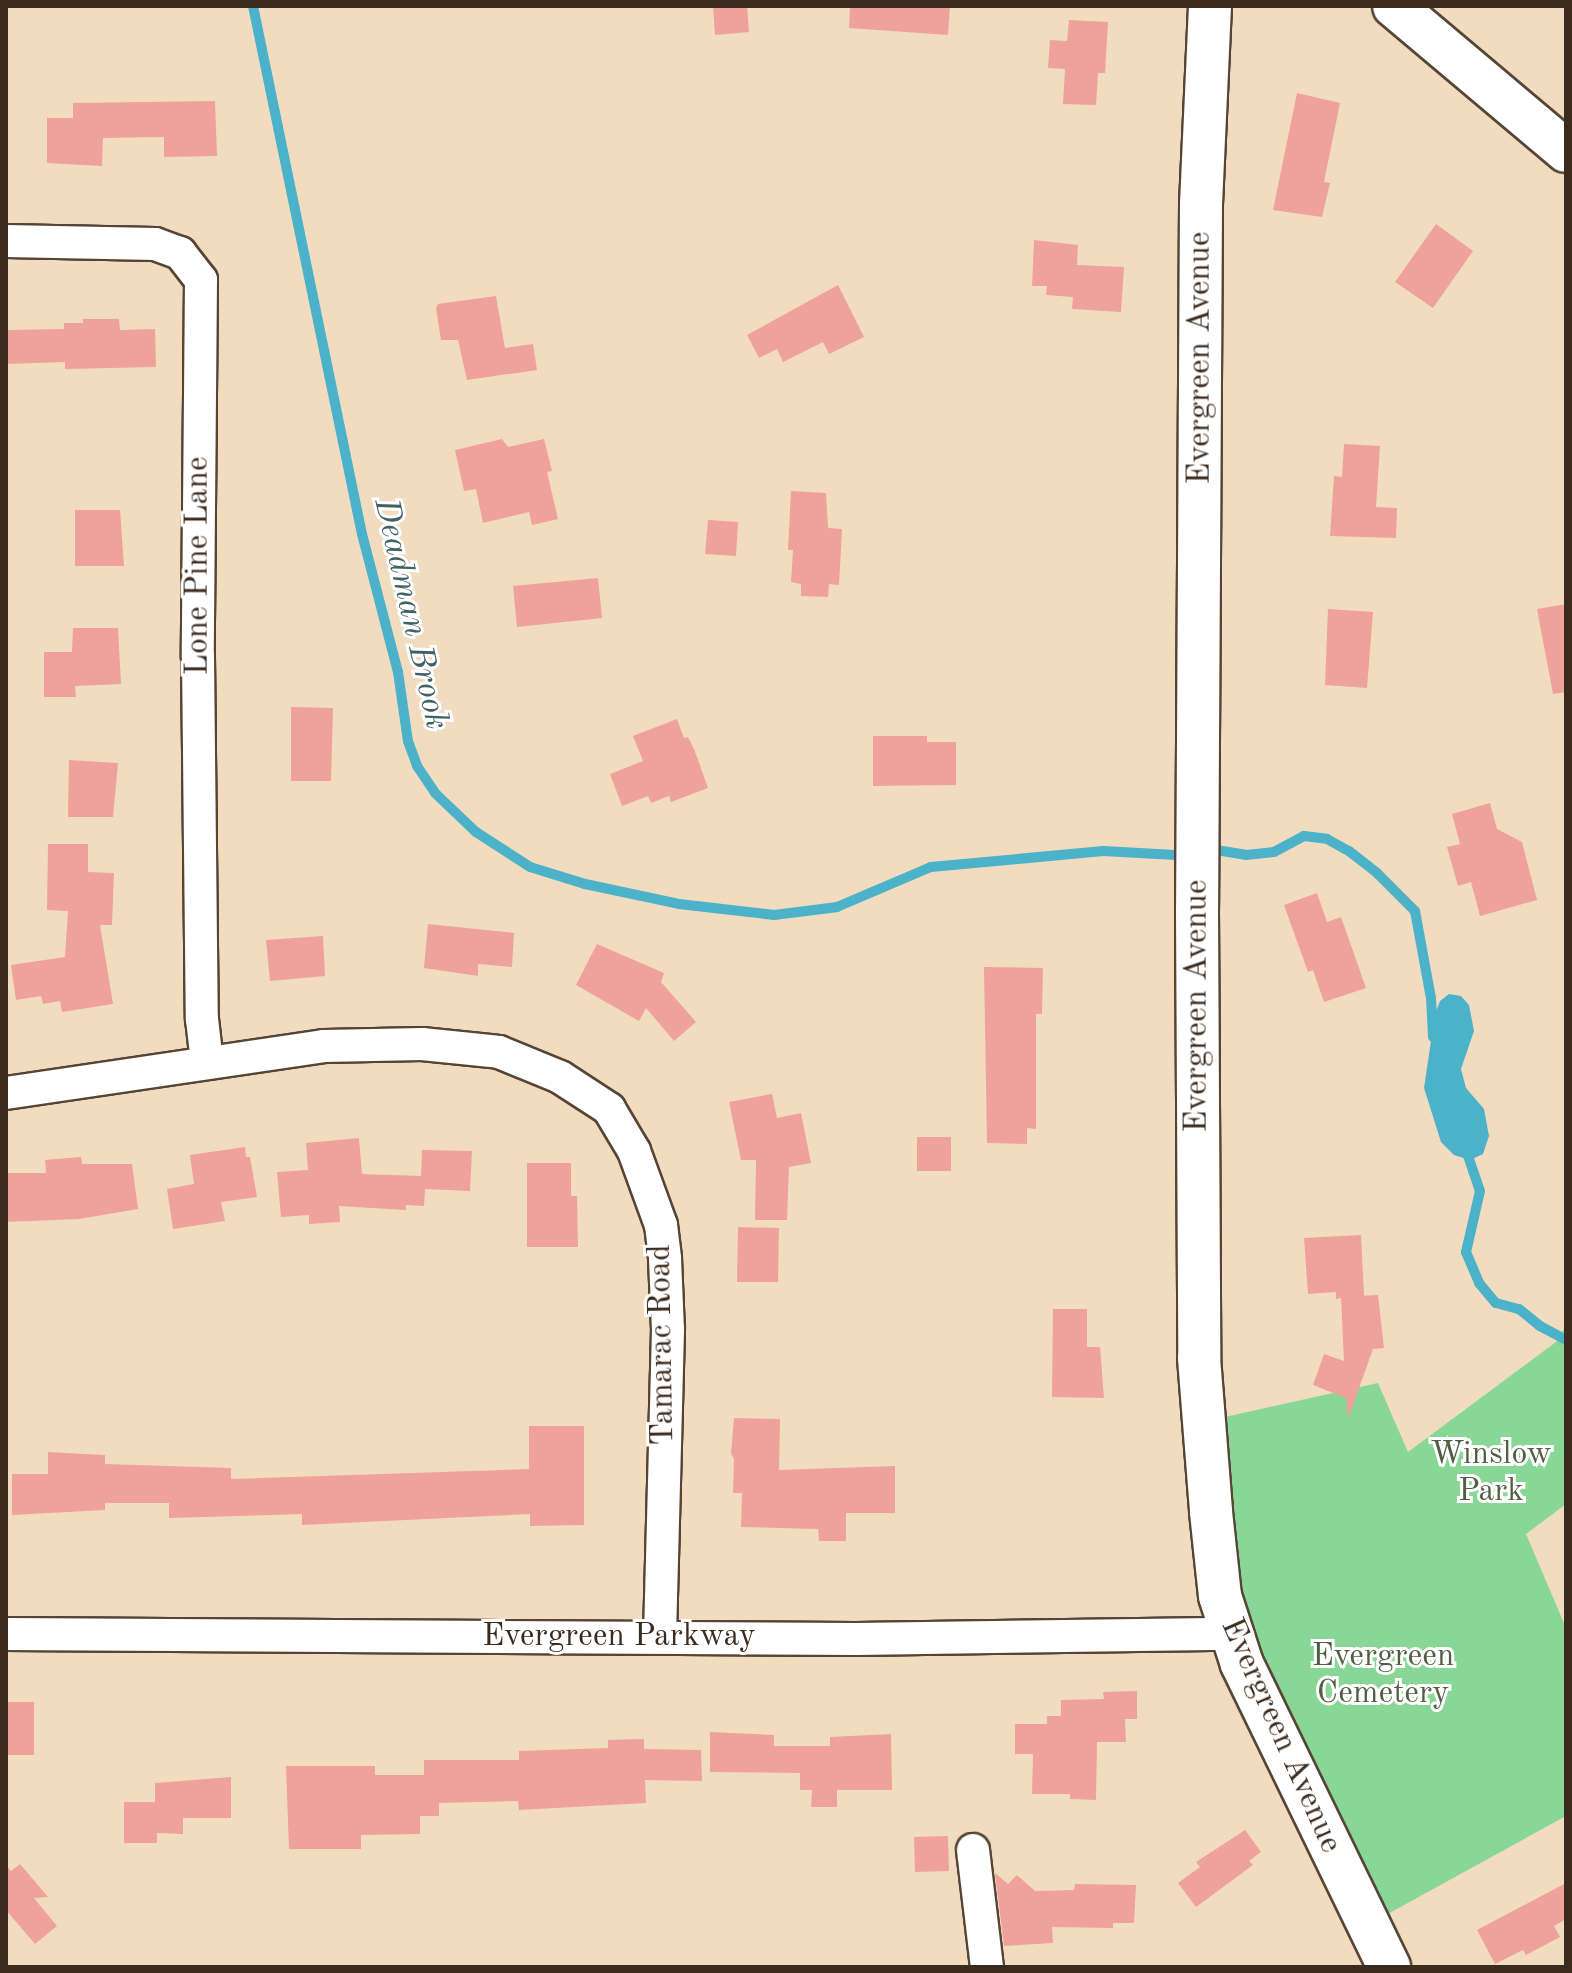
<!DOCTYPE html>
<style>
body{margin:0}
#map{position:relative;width:1572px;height:1973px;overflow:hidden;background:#f2dcbf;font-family:"Old Standard TT",serif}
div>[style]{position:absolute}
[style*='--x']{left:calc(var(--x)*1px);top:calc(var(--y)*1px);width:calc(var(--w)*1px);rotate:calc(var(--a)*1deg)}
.green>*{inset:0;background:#88d797}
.water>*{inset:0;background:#4bb2ca}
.stream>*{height:10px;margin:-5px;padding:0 5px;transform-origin:5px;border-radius:5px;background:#4bb2ca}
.building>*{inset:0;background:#eea29b}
.roads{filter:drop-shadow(2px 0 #564536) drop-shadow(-2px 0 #564536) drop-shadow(0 2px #564536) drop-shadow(0 -2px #564536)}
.minor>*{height:32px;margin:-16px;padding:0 16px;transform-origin:16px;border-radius:16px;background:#fff}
.major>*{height:42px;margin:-21px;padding:0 21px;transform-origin:21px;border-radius:21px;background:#fff}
span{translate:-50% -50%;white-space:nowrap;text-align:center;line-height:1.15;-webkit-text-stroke:6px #fff;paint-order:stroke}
.street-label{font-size:32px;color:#3b2a1e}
.park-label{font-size:32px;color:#525e42}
.water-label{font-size:34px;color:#416063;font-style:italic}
.frame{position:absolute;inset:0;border:8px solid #3b2a1e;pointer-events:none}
</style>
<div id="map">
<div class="green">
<i style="clip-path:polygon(1566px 1326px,1566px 1504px,1526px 1534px,1566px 1628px,1566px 1816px,1384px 1916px,1244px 1620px,1216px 1419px,1378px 1383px,1408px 1452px,1556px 1342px)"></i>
</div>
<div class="water">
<i style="clip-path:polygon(1449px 994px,1461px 996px,1469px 1005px,1474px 1031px,1461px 1069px,1466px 1088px,1484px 1109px,1489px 1136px,1483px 1154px,1470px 1160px,1454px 1155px,1441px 1142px,1424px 1088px,1435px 1014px,1440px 1001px)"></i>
</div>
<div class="stream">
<i style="--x:253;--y:6;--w:539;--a:78.34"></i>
<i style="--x:362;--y:534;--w:143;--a:75.4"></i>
<i style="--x:398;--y:672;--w:70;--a:81.8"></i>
<i style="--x:408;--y:741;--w:27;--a:70"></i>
<i style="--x:417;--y:766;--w:32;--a:56"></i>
<i style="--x:435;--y:793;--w:57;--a:43.6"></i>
<i style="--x:476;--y:832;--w:64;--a:32.9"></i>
<i style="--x:530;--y:867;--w:58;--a:17.2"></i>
<i style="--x:585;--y:884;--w:96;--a:12"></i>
<i style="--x:679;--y:904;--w:96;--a:6.6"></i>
<i style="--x:774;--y:915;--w:64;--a:-7.2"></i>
<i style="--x:837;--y:907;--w:102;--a:-23.1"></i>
<i style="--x:931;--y:867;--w:173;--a:-5.3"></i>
<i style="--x:1103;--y:851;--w:73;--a:3.1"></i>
<i style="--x:1216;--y:850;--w:30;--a:9"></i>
<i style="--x:1246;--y:855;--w:28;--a:-6"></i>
<i style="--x:1274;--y:852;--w:34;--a:-28"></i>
<i style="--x:1304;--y:836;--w:23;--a:7"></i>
<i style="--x:1327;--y:839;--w:25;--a:29"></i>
<i style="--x:1349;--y:851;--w:36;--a:38"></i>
<i style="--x:1377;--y:873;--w:54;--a:45"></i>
<i style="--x:1415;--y:911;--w:88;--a:79.6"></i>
<i style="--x:1431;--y:998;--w:39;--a:87"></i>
<i style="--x:1465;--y:1147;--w:46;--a:71.2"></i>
<i style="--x:1480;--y:1191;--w:63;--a:102.9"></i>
<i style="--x:1466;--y:1252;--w:34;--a:67"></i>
<i style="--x:1479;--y:1283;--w:26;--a:50"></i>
<i style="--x:1496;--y:1303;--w:24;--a:15"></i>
<i style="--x:1519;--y:1309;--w:27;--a:39"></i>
<i style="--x:1540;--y:1326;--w:30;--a:28"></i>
</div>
<div class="building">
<i style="clip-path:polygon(713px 6px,747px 6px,749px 32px,715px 35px)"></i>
<i style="clip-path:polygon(850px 6px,950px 6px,948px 35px,849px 28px)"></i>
<i style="clip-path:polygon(1069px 20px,1108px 22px,1105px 73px,1098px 73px,1096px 105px,1063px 104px,1065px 69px,1048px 68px,1050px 40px,1067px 41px)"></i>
<i style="clip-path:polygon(1297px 93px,1340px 103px,1324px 182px,1330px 183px,1322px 217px,1273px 210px)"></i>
<i style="clip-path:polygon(215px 101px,217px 156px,164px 157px,164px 137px,103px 138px,102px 166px,47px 163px,47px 118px,73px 118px,73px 103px)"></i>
<i style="clip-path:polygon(1436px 224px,1473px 251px,1433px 308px,1395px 282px)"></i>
<i style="clip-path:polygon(1034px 240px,1078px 245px,1077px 265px,1124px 267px,1121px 312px,1072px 309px,1073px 297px,1046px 295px,1047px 286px,1032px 286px)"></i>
<i style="clip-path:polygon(838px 285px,864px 337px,829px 354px,823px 342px,783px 362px,777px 349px,759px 358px,747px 335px)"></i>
<i style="clip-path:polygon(496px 296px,505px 348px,533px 344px,537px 370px,467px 380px,458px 340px,441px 340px,436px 308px,438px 304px)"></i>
<i style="clip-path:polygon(83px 319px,119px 319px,120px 330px,155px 329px,156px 367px,65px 369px,65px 362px,6px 364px,6px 330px,64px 329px,64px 323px,83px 323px)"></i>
<i style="clip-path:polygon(502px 439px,508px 447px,544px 439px,552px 471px,547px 472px,558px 519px,532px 525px,529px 512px,483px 523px,476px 489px,464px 491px,455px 450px)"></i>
<i style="clip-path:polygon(1344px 444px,1380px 446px,1376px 507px,1397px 508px,1396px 538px,1330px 536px,1334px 476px,1342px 477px)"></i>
<i style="clip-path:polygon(791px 491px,826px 493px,828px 528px,842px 529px,839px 585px,829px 584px,828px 597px,801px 596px,801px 584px,791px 582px,793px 550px,788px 550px)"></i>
<i style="clip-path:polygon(75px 510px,120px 510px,124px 566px,75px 566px)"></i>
<i style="clip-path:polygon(708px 520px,738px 522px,736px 556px,705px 554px)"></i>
<i style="clip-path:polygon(598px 578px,602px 618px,517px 627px,513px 586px)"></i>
<i style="clip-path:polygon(1566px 604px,1566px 692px,1553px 694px,1537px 609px)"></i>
<i style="clip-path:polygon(1328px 609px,1373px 612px,1367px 688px,1325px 685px)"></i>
<i style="clip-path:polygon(73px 628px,118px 628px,121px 684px,75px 686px,76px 697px,44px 697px,44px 652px,72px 652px)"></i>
<i style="clip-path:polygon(291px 707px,333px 708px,331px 781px,291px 781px)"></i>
<i style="clip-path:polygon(677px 719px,684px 738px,688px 737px,694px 749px,708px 788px,671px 802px,669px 796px,651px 803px,648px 796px,622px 806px,610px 774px,643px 761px,633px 736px)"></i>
<i style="clip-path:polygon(873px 736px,927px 736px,927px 742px,956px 742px,956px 785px,873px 786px)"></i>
<i style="clip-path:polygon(69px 760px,118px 763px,113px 817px,68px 817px)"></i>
<i style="clip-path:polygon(1490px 803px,1497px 829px,1522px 842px,1537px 900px,1480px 916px,1471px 882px,1458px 886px,1447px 847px,1460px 844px,1452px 814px)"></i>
<i style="clip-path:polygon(48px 844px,88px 844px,88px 872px,114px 873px,112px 925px,100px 925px,113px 1004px,62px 1012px,60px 1001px,43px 1004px,41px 996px,16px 1000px,11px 965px,65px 957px,68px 911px,47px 910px)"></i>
<i style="clip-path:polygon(1317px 893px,1327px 922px,1341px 917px,1366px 988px,1324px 1002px,1313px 970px,1308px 972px,1284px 905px)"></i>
<i style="clip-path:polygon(428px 924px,514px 933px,512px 967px,478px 964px,478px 976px,424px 968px)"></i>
<i style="clip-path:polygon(323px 936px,325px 976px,270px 981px,266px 940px)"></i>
<i style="clip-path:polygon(597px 944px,664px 973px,661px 982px,696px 1022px,674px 1041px,646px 1008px,639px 1021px,576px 985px)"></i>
<i style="clip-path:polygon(984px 967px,1043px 968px,1042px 1014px,1036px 1014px,1036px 1129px,1027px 1128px,1027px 1144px,987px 1143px)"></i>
<i style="clip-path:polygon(772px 1094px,777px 1118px,801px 1113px,811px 1163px,789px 1167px,787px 1220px,755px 1220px,756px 1160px,741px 1160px,729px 1102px)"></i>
<i style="clip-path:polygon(917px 1137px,951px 1137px,951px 1171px,917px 1171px)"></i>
<i style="clip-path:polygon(359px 1138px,362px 1174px,421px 1176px,422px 1150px,472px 1151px,470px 1191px,425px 1189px,424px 1206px,406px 1205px,406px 1210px,339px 1206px,340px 1222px,309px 1224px,309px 1215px,281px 1217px,277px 1172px,308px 1170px,306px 1143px)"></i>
<i style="clip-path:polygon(245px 1147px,246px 1157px,250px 1157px,257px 1197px,221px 1202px,225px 1221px,173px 1229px,167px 1189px,194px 1184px,190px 1155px)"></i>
<i style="clip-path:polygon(81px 1157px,82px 1164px,132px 1164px,138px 1209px,79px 1219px,6px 1222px,6px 1173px,46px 1173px,45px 1160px)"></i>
<i style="clip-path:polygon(527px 1163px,571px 1163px,571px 1196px,577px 1196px,578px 1247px,527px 1247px)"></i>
<i style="clip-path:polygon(738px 1227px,779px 1228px,778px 1282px,737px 1282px)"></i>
<i style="clip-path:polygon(1361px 1235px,1364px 1296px,1359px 1296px,1378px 1295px,1384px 1348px,1373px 1349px,1348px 1419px,1346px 1398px,1313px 1385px,1324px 1354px,1344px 1361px,1341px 1298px,1336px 1299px,1336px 1292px,1308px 1294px,1304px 1238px)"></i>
<i style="clip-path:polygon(1053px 1309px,1087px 1309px,1087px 1347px,1100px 1347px,1104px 1398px,1052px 1397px)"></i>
<i style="clip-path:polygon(734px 1418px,780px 1419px,779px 1470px,895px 1466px,895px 1513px,846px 1513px,846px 1541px,819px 1541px,818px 1529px,741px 1527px,742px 1493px,733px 1493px,734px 1459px,731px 1453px)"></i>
<i style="clip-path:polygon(529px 1426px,584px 1426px,584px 1525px,530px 1526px,530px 1514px,302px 1525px,302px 1514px,169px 1518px,169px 1503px,105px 1503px,105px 1510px,12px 1515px,12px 1474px,48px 1474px,48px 1452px,105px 1455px,105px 1464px,231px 1468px,231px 1479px,529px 1469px)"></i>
<i style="clip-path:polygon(1137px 1691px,1137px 1719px,1125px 1719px,1126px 1742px,1097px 1742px,1096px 1800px,1070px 1799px,1070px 1794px,1032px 1794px,1033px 1754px,1015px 1754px,1015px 1724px,1047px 1724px,1047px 1716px,1061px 1716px,1061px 1700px,1104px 1699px,1103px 1692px)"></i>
<i style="clip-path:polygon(6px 1702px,34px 1702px,34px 1755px,6px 1755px)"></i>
<i style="clip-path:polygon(710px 1732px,774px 1735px,774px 1746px,830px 1746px,830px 1737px,891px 1734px,892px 1790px,837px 1790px,837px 1807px,811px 1807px,812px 1790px,800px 1790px,800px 1773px,710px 1772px)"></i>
<i style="clip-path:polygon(644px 1739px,644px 1749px,701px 1750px,702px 1781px,645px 1780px,646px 1803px,519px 1810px,518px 1801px,439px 1803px,439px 1816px,420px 1816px,420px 1834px,361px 1835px,361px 1849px,289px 1849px,286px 1766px,375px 1766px,375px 1775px,424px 1775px,424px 1760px,519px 1760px,519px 1751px,608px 1748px,608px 1740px)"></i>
<i style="clip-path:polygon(231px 1777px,231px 1818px,183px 1818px,183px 1834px,157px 1833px,157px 1843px,124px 1843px,124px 1802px,155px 1802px,155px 1783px)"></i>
<i style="clip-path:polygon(1245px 1830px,1261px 1852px,1249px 1861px,1253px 1865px,1196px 1907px,1178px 1883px,1200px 1867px,1196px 1862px)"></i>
<i style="clip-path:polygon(948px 1836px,949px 1871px,915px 1872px,914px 1837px)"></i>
<i style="clip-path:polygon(20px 1864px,48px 1897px,34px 1898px,57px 1926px,35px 1944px,6px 1910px,6px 1865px,11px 1871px)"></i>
<i style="clip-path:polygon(995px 1873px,1008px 1884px,1017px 1875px,1035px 1891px,1074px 1890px,1075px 1884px,1136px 1885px,1134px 1923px,1113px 1923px,1113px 1928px,1052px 1927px,1053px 1943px,1004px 1946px)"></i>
<i style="clip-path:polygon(1566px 1883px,1566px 1919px,1554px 1926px,1560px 1937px,1526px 1955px,1523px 1950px,1495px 1964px,1477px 1930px)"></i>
</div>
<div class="roads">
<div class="minor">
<i style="--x:6;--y:241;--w:149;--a:1.2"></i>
<i style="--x:155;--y:244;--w:27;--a:20"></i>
<i style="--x:180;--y:253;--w:34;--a:52"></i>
<i style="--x:201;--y:280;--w:377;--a:90.5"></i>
<i style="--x:198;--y:657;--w:362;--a:89.4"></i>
<i style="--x:202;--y:1019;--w:43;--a:83.4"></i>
<i style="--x:6;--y:1093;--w:321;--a:-8.4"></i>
<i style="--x:324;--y:1046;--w:98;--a:-1.2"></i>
<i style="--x:422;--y:1044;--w:77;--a:5.9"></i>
<i style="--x:499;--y:1052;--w:66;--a:22.3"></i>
<i style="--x:560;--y:1077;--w:59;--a:33.1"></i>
<i style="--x:609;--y:1109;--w:49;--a:59.2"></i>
<i style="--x:634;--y:1151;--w:79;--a:70"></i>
<i style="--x:661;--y:1225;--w:34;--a:83"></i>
<i style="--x:665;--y:1259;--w:71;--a:87.6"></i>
<i style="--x:668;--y:1330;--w:307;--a:91.5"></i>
<i style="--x:6;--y:1634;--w:850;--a:0.34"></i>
<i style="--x:856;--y:1639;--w:375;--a:-0.8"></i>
<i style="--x:973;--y:1850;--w:118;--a:83.2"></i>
</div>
<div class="major">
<i style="--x:1210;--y:6;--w:198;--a:92.6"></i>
<i style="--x:1201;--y:204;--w:706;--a:90.32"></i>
<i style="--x:1197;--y:910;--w:448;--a:89.7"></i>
<i style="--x:1199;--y:1358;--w:154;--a:85.5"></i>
<i style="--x:1211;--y:1512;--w:84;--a:83.9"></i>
<i style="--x:1220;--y:1596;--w:71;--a:72.1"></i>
<i style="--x:1242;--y:1664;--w:337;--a:64.1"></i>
<i style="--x:1394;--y:6;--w:225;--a:40.1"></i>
</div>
</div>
<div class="street-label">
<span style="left:1201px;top:358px;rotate:-90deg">Evergreen Avenue</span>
<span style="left:199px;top:566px;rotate:-90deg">Lone Pine Lane</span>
<span style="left:1198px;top:1006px;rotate:-90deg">Evergreen Avenue</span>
<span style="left:663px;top:1345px;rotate:-91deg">Tamarac Road</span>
<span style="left:619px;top:1637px">Evergreen Parkway</span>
<span style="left:1280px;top:1736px;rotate:66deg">Evergreen Avenue</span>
</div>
<div class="park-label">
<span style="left:1491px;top:1474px">Winslow<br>Park</span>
<span style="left:1383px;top:1676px">Evergreen<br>Cemetery</span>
</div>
<div class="water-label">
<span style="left:410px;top:614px;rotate:77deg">Deadman Brook</span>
</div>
<div class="frame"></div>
</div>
